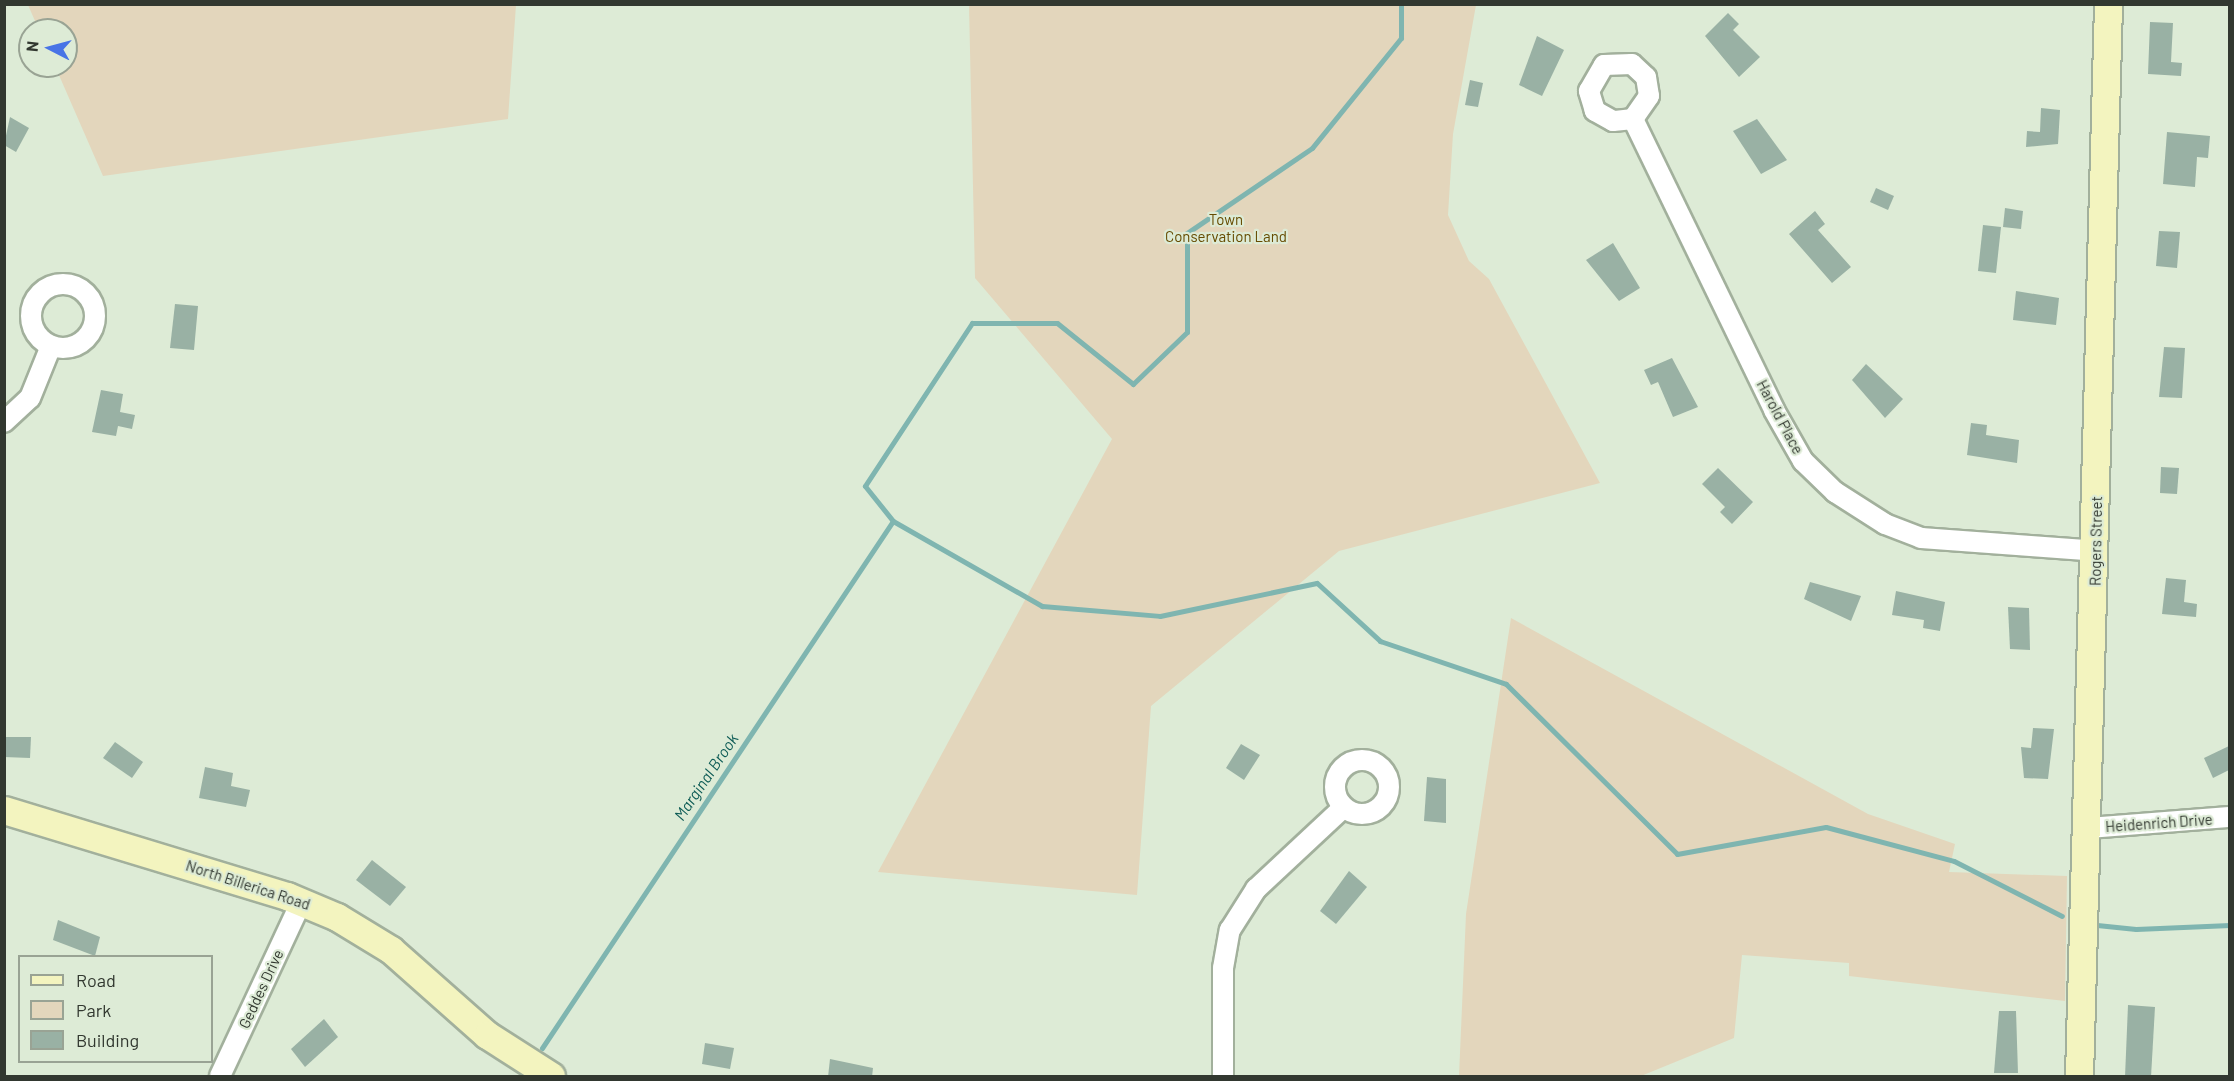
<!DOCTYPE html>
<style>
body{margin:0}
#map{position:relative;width:2234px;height:1081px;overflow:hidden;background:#ddebd6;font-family:Barlow,sans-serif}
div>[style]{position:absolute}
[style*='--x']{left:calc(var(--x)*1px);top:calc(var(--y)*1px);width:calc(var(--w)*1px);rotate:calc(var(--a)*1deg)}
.green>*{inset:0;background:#e3d6bc}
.stream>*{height:5px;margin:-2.5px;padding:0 2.5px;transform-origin:2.5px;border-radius:2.5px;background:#7fb5b0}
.building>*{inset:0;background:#99b1a4}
.roads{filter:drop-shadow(2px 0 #a2b09c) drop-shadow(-2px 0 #a2b09c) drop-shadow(0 2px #a2b09c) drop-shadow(0 -2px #a2b09c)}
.street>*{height:20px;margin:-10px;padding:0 10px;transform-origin:10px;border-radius:10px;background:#fff}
.street>.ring{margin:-10px;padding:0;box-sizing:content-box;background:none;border:20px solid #fff;border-radius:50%}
.secondary>*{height:27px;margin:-13.5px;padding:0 13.5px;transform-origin:13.5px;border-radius:13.5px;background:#f3f4bf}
span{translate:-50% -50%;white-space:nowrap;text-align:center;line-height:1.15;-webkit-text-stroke:4.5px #ddebd6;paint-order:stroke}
.park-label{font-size:15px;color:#664b01}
.street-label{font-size:15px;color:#323830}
.water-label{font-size:16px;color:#0e5c56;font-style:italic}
.frame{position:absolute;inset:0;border:6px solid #323830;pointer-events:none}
.legend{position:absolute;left:18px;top:955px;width:195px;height:108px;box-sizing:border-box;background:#ddebd6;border:2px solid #99a394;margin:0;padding:8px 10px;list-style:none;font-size:18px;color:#323830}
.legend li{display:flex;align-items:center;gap:12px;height:30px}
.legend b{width:30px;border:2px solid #99a394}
.north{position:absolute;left:18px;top:18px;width:60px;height:60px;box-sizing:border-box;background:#ddebd6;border:2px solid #99a394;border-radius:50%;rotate:276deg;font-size:16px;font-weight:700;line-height:24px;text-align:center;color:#323830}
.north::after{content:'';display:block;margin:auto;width:21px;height:27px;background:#4874e6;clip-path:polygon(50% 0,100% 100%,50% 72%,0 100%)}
</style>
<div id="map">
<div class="green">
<i style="clip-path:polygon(28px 5px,516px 5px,508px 119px,103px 176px,55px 66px,66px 66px,66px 30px,39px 30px)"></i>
<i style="clip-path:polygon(969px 5px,1476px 5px,1453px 134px,1448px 215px,1469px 261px,1489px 279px,1600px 483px,1339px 551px,1151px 706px,1137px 895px,878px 872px,1112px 439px,975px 278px)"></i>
<i style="clip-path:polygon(1511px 618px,1868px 814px,1955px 844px,1949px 872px,2067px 876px,2065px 1001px,1849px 976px,1849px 963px,1742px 955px,1734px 1038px,1641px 1076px,1459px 1076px,1466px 914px)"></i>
</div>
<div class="stream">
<i style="--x:1401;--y:4;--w:34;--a:90"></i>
<i style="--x:1401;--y:38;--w:141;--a:129"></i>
<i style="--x:1312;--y:148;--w:151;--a:145.8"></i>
<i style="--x:1187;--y:233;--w:99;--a:90"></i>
<i style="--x:1187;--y:332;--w:75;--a:136.1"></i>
<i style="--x:1133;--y:384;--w:97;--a:-141.2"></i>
<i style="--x:1057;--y:323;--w:85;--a:180"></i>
<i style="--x:972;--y:323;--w:195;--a:123.3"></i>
<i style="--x:865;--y:486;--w:45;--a:51.3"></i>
<i style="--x:893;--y:521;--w:172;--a:29.7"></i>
<i style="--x:1042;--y:606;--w:118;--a:4.8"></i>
<i style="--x:1160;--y:616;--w:160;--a:-11.9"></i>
<i style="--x:1317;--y:583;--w:86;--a:42.6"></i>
<i style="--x:1380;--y:641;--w:133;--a:18.8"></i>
<i style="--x:1506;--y:684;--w:241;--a:44.8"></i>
<i style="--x:1677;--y:854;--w:151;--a:-10.3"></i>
<i style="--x:1826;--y:827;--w:132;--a:14.9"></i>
<i style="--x:1954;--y:861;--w:121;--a:27"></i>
<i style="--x:2097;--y:925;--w:39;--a:6"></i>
<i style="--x:2136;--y:929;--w:94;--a:-2.4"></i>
<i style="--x:542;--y:1048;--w:633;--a:-56.34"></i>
</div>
<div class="building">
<i style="clip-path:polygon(1728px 13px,1739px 24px,1733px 30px,1760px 57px,1739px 77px,1705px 36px)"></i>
<i style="clip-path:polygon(2150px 22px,2173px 23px,2171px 62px,2182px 63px,2181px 76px,2148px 74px)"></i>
<i style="clip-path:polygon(1537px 36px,1564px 50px,1542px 96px,1519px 85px)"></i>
<i style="clip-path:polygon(1470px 80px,1483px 83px,1478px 107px,1465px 105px)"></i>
<i style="clip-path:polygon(2041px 108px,2060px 110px,2058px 144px,2026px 147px,2027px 131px,2040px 132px)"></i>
<i style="clip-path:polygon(10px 117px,29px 128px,16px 152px,4px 145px)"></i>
<i style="clip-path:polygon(1757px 119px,1787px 160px,1761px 174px,1733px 131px)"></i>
<i style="clip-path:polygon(2167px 132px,2210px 136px,2208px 158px,2197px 157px,2195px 187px,2163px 184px)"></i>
<i style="clip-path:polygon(1876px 188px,1894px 196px,1888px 210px,1870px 202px)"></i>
<i style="clip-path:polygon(2005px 208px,2023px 211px,2021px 229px,2003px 227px)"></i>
<i style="clip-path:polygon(1815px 211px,1825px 224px,1818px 230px,1851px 267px,1832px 283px,1789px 234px)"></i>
<i style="clip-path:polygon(1983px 225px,2001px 227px,1996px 273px,1978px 271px)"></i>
<i style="clip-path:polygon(2159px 231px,2180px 232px,2177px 268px,2156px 266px)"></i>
<i style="clip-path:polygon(1613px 243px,1640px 288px,1619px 301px,1586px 260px)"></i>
<i style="clip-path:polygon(2016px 291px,2059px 298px,2056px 325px,2013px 320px)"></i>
<i style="clip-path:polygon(175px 304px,198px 306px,194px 350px,170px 348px)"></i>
<i style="clip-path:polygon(2164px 347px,2185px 348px,2182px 398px,2159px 397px)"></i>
<i style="clip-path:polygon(1672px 358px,1698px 407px,1673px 417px,1658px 382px,1651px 385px,1644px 370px)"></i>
<i style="clip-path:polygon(1866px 364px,1903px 399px,1885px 418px,1852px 380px)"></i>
<i style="clip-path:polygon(101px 390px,123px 394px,120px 412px,135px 415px,132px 429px,118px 426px,116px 436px,92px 432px)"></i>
<i style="clip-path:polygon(1971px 423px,1987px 425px,1986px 435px,2019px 440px,2017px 463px,1967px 455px)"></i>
<i style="clip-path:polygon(2161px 467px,2179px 468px,2177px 494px,2160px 493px)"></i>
<i style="clip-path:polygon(1718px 468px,1753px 502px,1732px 524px,1720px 512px,1725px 507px,1702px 484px)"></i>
<i style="clip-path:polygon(2166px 578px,2186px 580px,2184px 602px,2197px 604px,2196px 617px,2162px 614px)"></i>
<i style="clip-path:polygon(1810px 582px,1861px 596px,1851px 621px,1804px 599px)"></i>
<i style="clip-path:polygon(1896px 591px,1945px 602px,1940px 631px,1923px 628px,1924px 620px,1892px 615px)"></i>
<i style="clip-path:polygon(2008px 607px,2029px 608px,2030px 650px,2010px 649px)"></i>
<i style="clip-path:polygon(2033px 728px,2054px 729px,2048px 779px,2024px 778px,2021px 747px,2031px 748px)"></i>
<i style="clip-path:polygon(4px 737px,31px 737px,30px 758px,4px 757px)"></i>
<i style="clip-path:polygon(115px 742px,143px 762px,132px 778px,103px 758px)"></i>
<i style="clip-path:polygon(1241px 744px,1260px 755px,1244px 780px,1226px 768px)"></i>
<i style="clip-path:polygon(2229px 746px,2229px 770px,2213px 778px,2204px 758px)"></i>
<i style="clip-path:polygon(205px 767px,233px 773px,231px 786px,250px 790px,246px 807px,199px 798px)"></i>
<i style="clip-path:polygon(1427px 777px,1446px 779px,1446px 823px,1424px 821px)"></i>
<i style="clip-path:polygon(372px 860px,406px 887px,390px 906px,356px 880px)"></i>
<i style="clip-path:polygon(1349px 871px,1367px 887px,1336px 924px,1320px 911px)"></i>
<i style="clip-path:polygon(58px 920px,100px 937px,95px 956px,53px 940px)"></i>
<i style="clip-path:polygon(2128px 1005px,2155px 1007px,2151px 1077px,2125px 1077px)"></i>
<i style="clip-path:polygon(1999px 1011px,2016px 1011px,2018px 1073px,1994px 1073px)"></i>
<i style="clip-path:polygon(324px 1019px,338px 1037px,305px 1067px,291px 1049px)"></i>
<i style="clip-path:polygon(705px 1043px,734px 1048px,730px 1069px,702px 1064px)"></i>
<i style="clip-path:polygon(830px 1059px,873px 1068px,872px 1077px,828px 1077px)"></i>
</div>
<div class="roads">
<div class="street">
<i style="--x:1633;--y:119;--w:20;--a:174"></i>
<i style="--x:1613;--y:121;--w:21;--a:-151"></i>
<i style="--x:1595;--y:111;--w:21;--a:-107"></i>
<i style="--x:1589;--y:91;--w:30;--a:-60"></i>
<i style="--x:1604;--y:65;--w:28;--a:-2"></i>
<i style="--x:1632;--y:64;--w:19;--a:43"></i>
<i style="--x:1646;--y:77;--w:19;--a:81"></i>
<i style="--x:1649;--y:96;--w:28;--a:125"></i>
<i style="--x:1633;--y:119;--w:323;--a:64.1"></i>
<i style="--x:1774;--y:410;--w:59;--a:60.4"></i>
<i style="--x:1803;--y:461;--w:45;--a:44.1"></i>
<i style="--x:1835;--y:492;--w:59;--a:32.6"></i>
<i style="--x:1885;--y:524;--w:39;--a:21"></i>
<i style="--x:1921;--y:538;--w:175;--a:4.2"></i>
<i class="ring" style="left:31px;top:284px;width:44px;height:44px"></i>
<i style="--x:4;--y:422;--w:35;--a:-43"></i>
<i style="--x:30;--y:398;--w:56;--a:-68"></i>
<i class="ring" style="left:1335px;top:760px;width:34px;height:34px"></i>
<i style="--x:2089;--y:828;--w:141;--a:-4.5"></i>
<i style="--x:220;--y:1076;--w:192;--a:-65"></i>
<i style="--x:1223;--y:1076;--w:108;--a:-90"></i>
<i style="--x:1223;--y:968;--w:39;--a:-80"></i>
<i style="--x:1230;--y:930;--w:49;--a:-57.6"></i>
<i style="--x:1256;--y:889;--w:120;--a:-43"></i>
</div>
<div class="secondary">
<i style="--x:4;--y:810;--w:296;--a:16.9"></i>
<i style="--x:287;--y:896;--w:54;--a:22.8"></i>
<i style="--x:337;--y:917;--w:63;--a:31.4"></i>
<i style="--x:391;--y:950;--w:128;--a:41.5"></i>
<i style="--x:487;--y:1035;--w:76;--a:32.6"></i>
<i style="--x:2079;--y:1076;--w:1072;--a:-88.45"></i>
</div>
</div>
<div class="park-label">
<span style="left:1226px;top:228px">Town<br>Conservation Land</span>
</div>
<div class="street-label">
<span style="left:1780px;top:417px;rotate:62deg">Harold Place</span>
<span style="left:2096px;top:541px;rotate:-89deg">Rogers Street</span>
<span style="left:2159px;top:823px;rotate:-4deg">Heidenrich Drive</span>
<span style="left:248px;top:885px;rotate:18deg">North Billerica Road</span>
<span style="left:261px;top:989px;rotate:-65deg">Geddes Drive</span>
</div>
<div class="water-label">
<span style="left:706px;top:777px;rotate:-56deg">Marginal Brook</span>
</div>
<div class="frame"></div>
<ul class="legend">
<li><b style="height:8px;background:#f3f4bf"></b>Road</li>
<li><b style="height:16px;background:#e3d6bc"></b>Park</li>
<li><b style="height:16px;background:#99b1a4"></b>Building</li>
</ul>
<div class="north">N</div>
</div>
